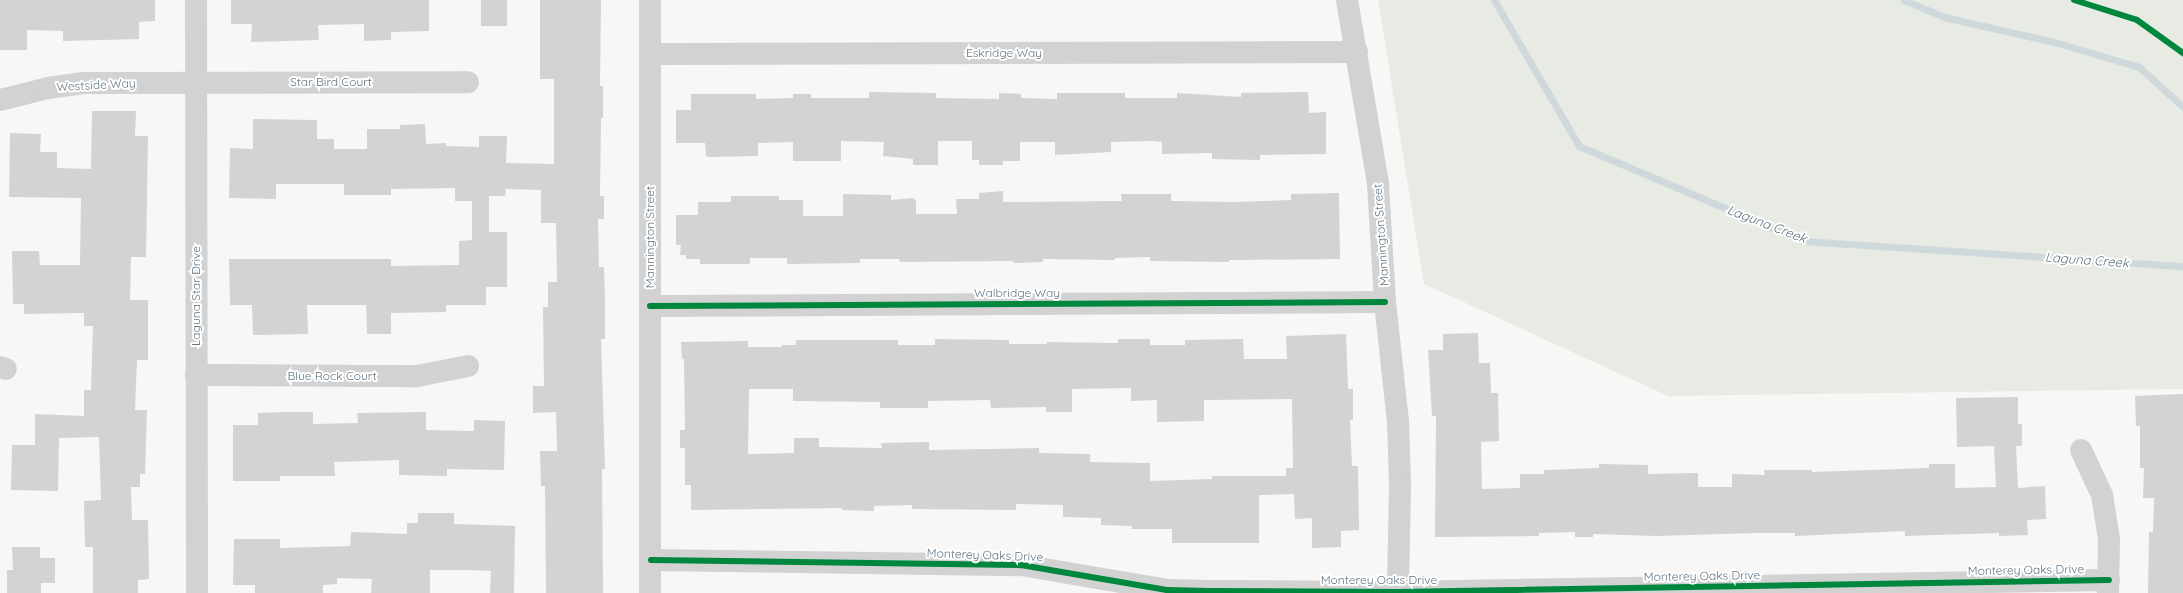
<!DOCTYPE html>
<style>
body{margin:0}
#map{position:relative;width:2183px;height:593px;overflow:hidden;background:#f8f7f6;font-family:Quicksand,sans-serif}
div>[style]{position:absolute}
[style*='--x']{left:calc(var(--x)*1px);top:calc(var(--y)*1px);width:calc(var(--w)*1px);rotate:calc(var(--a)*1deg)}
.green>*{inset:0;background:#e8ebe4}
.stream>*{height:7px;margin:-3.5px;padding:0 3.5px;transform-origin:3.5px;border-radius:3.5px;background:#cfd8db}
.building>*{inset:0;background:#d2d3d4}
.minor>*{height:22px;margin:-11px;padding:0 11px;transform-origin:11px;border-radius:11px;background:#d2d2d3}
.cycleway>*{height:6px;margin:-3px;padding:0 3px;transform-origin:3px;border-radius:3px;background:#00873e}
span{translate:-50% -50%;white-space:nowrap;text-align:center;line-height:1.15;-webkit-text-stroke:4px #fff;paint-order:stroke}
.street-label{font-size:12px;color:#607584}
.water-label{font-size:13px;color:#5b767e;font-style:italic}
</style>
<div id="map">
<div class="green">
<i style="clip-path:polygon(1378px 0,2183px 0,2183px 389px,1668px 396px,1424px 284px)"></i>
</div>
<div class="stream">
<i style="--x:1494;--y:0;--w:169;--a:59.8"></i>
<i style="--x:1579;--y:146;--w:243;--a:23"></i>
<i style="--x:1803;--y:241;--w:381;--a:3.8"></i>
<i style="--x:1904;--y:0;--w:43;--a:23"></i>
<i style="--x:1944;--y:17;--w:113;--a:12.8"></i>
<i style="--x:2054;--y:42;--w:89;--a:16.4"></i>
<i style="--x:2139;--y:67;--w:59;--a:42.3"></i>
</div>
<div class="building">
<i style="clip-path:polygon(0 0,155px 0,155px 21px,139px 22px,139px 39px,63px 41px,63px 31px,27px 30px,27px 50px,0 50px)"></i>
<i style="clip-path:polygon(231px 0,429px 0,429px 31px,391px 32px,391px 40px,364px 41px,364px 24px,318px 25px,319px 40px,251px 42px,252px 24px,231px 24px)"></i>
<i style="clip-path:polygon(481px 0,507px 0,507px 26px,481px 26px)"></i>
<i style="clip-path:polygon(540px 0,601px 0,600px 86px,603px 86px,603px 118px,601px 118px,600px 196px,604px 196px,604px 219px,598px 219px,599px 267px,604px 267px,605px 299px,605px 339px,601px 339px,605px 469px,602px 469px,603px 593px,546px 593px,545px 486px,541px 486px,540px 451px,557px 451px,556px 412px,533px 413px,533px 386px,544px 386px,543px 307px,548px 307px,548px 282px,557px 282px,556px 223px,541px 223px,541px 190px,506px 189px,505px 196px,489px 196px,489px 232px,507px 232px,507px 287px,486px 287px,486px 305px,446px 305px,446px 312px,391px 313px,391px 334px,367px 334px,366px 305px,307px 305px,308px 334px,253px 335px,252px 305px,230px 305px,229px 259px,391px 259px,391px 266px,459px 265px,459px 241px,472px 240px,472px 201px,455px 201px,455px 188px,391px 189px,391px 195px,344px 195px,344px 184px,276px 184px,276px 199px,229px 198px,230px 148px,253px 149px,253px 119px,317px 120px,317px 139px,334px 139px,334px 149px,367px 149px,367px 129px,400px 129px,400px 125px,425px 124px,426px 144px,446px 143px,446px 146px,479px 147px,479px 136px,507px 136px,506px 163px,554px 164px,554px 79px,540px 79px)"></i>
<i style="clip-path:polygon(869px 92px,936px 93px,936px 98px,999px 99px,999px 93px,1021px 94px,1021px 98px,1057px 99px,1057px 93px,1125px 93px,1125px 98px,1177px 98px,1177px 93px,1241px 97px,1241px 93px,1308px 92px,1309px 113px,1326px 112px,1326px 154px,1260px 155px,1260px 160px,1212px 159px,1212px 153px,1162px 154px,1162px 142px,1153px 141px,1111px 142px,1111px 152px,1055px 155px,1055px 142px,1020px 142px,1020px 161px,1003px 161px,1003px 165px,979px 165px,979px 160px,972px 160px,972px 141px,938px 141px,938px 165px,913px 165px,913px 159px,883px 156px,884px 142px,841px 141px,841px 161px,793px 161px,793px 142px,758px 143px,758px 156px,709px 157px,706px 156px,705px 143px,676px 143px,676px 110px,691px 110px,691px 94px,756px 94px,756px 99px,793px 98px,793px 94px,811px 94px,811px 98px,869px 98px)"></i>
<i style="clip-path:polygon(92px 111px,136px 111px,135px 136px,148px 136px,146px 257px,131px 257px,130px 300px,148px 300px,148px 360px,137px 360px,135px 410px,147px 410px,145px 474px,140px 474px,140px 487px,131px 487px,132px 520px,148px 520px,149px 579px,138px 580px,138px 593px,93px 593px,93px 547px,85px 547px,84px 501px,101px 500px,99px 437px,59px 438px,58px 491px,11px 490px,12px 445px,35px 445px,35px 414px,84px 416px,84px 390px,91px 390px,93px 326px,84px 326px,84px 313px,24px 314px,24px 304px,13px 304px,12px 251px,39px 251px,40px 265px,80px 265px,81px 198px,9px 197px,10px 133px,41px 134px,40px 152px,57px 152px,57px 168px,91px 169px)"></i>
<i style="clip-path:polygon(1003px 191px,1003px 202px,1122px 201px,1121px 194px,1171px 194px,1171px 201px,1235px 202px,1291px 200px,1291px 194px,1339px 193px,1340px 259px,1229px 260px,1229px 262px,1150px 261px,1150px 257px,1115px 258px,1115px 260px,1043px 259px,1043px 262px,1013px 263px,1013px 261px,900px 262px,899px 259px,860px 259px,860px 263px,787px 264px,787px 258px,750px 258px,750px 264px,700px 264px,700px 259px,686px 259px,686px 255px,680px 255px,681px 245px,676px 245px,676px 215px,698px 215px,698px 202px,731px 202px,731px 196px,779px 196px,779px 200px,803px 200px,803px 216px,843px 216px,843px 194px,891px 195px,891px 200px,913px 198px,916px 201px,916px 214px,957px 214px,956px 199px,979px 199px,979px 193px)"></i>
<i style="clip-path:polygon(1478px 333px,1479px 363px,1490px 363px,1491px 393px,1498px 393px,1499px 441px,1481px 442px,1482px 489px,1520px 488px,1520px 474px,1544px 474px,1544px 470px,1599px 468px,1599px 464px,1648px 465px,1648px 474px,1698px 473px,1698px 487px,1732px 487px,1732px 474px,1765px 475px,1764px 470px,1812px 470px,1812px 472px,1929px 468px,1929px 464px,1955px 464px,1955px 488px,1996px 487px,1994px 446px,1957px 447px,1956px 398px,2018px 397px,2018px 424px,2022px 424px,2022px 446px,2016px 446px,2018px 488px,2045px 486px,2046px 519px,2027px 520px,2028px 535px,1999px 536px,1999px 533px,1905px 536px,1905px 531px,1795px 536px,1795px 533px,1756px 533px,1657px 536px,1593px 534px,1593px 537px,1575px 537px,1575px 532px,1539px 533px,1539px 536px,1435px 537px,1436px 416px,1432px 416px,1428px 350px,1443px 350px,1443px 334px)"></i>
<i style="clip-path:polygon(evenodd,1346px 334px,1348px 389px,1353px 389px,1353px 420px,1350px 420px,1352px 466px,1358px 466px,1359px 530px,1341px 531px,1341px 547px,1312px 548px,1312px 518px,1295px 519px,1294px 494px,1259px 495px,1259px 543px,1172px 543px,1172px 529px,1131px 529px,1132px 526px,1101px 525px,1101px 518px,1063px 517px,1063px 505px,1016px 504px,1016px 510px,912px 509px,912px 505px,874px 506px,874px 511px,842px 510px,842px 508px,691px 510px,691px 485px,685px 485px,685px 448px,680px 448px,680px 430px,685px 430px,684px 359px,682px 359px,681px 342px,748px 341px,748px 347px,782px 347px,782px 345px,796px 345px,796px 340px,898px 340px,898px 345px,935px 345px,935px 339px,1009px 340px,1009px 344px,1047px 344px,1047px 342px,1118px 343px,1118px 339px,1150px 339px,1150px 345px,1185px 345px,1185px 340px,1243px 339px,1244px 359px,1287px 359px,1286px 336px,1346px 334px,1131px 388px,1131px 401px,1157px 400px,1157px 422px,1204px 421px,1204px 400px,1292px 399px,1293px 468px,1286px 468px,1286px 476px,1212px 476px,1212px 479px,1150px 481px,1150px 463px,1090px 462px,1090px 454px,1039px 453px,1039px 448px,929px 450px,929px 442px,881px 443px,882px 448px,819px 447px,819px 438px,794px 438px,794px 453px,748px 454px,749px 389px,793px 389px,793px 401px,880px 402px,880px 408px,928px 408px,928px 401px,990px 400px,991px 408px,1046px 407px,1046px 412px,1072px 412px,1072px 389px,1131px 388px)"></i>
<i style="clip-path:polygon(2183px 394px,2183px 593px,2148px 593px,2149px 532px,2153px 532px,2154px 498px,2143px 498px,2144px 468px,2140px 468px,2140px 426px,2136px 426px,2135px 396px)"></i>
<i style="clip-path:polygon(287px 412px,313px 412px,313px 424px,358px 423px,357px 413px,426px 412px,426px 430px,474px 431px,474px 420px,505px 421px,504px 470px,447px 469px,447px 476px,399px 475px,399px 460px,334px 462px,335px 476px,280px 476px,280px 481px,233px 481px,233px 425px,258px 425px,258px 413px)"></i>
<i style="clip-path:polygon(418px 513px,454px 513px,454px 524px,515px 526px,514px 593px,490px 593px,491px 571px,467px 570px,430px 570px,430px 593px,371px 593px,372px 579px,337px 578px,337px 584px,323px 585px,323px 593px,255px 593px,255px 585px,233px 585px,234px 539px,280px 539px,280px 548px,350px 546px,351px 532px,407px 534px,407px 523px,418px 523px)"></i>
<i style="clip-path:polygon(12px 547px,40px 547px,40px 558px,55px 558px,55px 583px,41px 583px,41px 593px,7px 593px,7px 570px,13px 570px)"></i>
</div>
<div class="minor">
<i style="--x:196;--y:0;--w:593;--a:89.9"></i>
<i style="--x:650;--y:0;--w:593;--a:90"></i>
<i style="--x:1347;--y:0;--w:187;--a:80.4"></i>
<i style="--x:1378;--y:184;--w:118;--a:86.6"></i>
<i style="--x:1385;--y:302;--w:120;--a:83.8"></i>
<i style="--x:1398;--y:421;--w:64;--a:88.2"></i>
<i style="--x:1400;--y:485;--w:108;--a:91.1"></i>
<i style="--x:650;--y:54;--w:707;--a:-0.16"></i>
<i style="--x:0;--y:100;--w:49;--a:-14"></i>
<i style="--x:48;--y:88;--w:36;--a:-8"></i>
<i style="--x:84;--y:83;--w:384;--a:-0.1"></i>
<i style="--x:650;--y:306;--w:735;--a:-0.31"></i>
<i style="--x:0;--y:367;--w:6;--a:18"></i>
<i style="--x:196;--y:375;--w:221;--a:0.3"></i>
<i style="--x:417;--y:376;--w:52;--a:-11.1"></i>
<i style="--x:2081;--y:450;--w:50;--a:65"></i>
<i style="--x:2102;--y:495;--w:45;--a:81"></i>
<i style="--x:2109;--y:539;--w:54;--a:91.1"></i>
<i style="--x:651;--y:560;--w:370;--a:0.8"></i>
<i style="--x:1021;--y:565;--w:148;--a:9.7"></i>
<i style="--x:1167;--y:590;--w:42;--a:1.4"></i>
<i style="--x:1209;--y:591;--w:189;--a:0.3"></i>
<i style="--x:1398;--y:592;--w:711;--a:-0.97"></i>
</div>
<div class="cycleway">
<i style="--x:2074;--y:0;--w:66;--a:17.6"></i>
<i style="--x:2137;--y:20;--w:57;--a:35.7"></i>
<i style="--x:650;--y:306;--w:735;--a:-0.31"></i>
<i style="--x:651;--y:560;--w:370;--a:0.8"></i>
<i style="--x:1021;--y:565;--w:148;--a:9.7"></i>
<i style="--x:1167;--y:590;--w:42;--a:1.4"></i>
<i style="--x:1209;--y:591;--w:189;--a:0.3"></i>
<i style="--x:1398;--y:592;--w:711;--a:-0.97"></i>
</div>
<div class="street-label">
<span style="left:1004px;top:53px">Eskridge Way</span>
<span style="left:331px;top:82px">Star Bird Court</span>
<span style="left:96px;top:85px;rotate:-3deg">Westside Way</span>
<span style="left:1381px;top:235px;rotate:-94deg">Mannington Street</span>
<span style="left:650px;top:237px;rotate:-90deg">Mannington Street</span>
<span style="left:1017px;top:293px">Walbridge Way</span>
<span style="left:196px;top:296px;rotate:-90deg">Laguna Star Drive</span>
<span style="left:332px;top:376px">Blue Rock Court</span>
<span style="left:985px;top:555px;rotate:2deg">Monterey Oaks Drive</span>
<span style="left:2026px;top:570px;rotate:-1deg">Monterey Oaks Drive</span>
<span style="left:1702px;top:576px;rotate:-1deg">Monterey Oaks Drive</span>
<span style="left:1379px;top:580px">Monterey Oaks Drive</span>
</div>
<div class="water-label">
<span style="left:1767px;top:224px;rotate:21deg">Laguna Creek</span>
<span style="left:2087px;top:260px;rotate:4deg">Laguna Creek</span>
</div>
</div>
